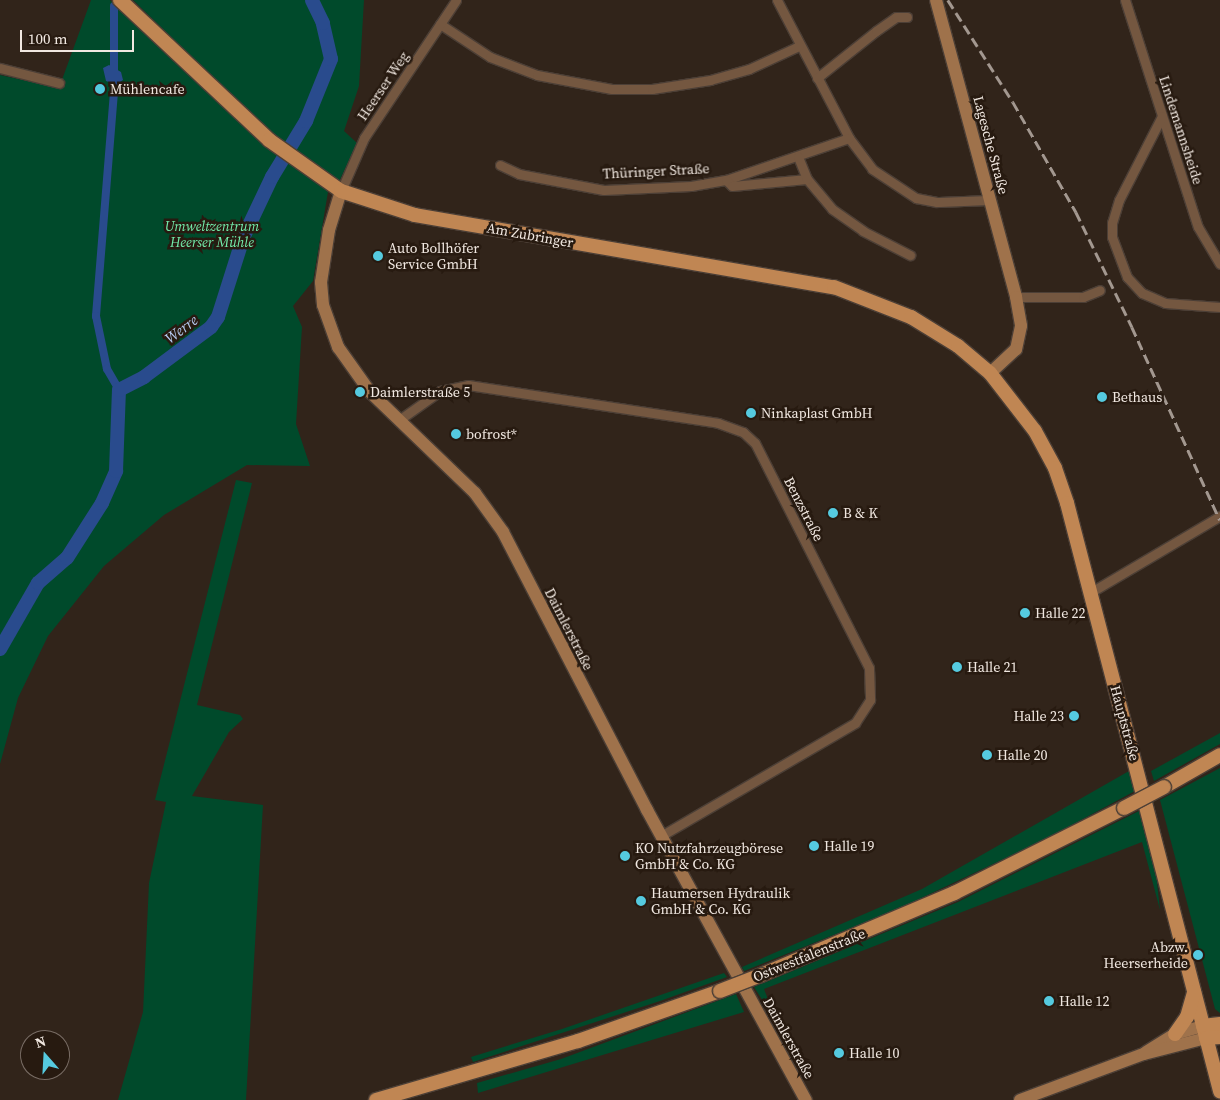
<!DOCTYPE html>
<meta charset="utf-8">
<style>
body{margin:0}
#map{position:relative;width:1220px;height:1100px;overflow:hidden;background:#31241a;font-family:"Source Serif 4",serif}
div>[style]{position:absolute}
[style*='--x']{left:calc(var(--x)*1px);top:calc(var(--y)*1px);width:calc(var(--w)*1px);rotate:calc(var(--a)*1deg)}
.green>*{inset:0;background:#004a2b}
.water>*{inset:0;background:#294b8d}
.canal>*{height:8px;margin:-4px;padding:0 4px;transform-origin:4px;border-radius:4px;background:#294b8d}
.river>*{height:14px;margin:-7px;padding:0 7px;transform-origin:7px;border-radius:7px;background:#294b8d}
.roads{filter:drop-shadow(1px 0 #4c3f36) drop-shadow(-1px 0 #4c3f36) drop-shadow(0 1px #4c3f36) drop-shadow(0 -1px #4c3f36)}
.street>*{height:9px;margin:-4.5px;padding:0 4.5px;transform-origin:4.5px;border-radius:4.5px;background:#745740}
.secondary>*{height:12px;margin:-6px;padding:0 6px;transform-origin:6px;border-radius:6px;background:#9f724b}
.primary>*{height:14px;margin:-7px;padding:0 7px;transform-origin:7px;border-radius:7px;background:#c08653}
.rail>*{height:2.5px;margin-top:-1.25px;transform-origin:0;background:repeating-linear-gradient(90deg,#a39890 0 10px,transparent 0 15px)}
.bridges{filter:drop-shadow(1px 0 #4c3f36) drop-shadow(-1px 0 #4c3f36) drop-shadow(0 1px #4c3f36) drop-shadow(0 -1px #4c3f36)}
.primary-bridge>*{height:14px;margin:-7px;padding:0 7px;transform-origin:7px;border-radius:7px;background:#c08653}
.dots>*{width:14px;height:14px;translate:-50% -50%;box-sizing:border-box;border:2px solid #271a10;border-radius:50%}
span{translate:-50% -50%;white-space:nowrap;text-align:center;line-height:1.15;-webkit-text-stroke:5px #271a10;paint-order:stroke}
.street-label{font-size:14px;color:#f1e8e1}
.poi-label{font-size:14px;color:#f1e8e1}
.left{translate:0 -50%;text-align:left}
.right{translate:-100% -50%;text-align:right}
.park-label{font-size:14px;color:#73eeac;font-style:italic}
.water-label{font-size:15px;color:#b5caf0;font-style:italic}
.north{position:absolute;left:20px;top:1030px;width:50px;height:50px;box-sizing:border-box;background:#271a10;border:1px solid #786c64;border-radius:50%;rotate:341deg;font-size:14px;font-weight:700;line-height:20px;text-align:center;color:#f1e8e1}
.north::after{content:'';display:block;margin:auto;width:18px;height:22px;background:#55cadf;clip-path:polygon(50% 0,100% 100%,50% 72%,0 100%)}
.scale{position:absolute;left:20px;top:30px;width:114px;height:22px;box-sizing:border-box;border:2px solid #f1e8e1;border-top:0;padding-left:6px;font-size:15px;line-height:18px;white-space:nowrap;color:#f1e8e1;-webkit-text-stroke:4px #271a10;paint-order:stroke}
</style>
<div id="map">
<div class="green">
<i style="clip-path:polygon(91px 0,110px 0,328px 192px,313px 281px,293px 306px,302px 327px,296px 424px,310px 466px,247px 465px,164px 515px,104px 566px,48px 636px,18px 698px,0 764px,0 75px,59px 88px)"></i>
<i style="clip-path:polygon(133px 0,364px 0,359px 86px,344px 131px,357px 143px,338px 184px,267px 130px)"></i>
<i style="clip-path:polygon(236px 480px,252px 483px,197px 705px,240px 715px,243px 719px,229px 732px,192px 796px,263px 805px,246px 1100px,118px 1100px,143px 1012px,149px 883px,166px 802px,155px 800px)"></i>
<i style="clip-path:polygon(1220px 733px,1220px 744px,1154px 781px,1151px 771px)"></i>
<i style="clip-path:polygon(1220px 768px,1220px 1013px,1215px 1009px,1160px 800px)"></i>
<i style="clip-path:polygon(1129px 771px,1135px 791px,1042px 841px,896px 910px,744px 971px,742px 967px,922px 889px)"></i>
<i style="clip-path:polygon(1139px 811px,1156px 873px,1160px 910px,1142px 842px,764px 989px,778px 1025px,754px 987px,958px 902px)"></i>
<i style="clip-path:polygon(724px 973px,727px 977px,660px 1001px,473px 1062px,471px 1057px,562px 1029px)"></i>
<i style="clip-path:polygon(736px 994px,744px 1012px,478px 1093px,477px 1083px,561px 1059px)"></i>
</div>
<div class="water">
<i style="clip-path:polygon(109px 65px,121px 72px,123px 80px,117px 84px,117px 95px,112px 95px,112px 83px,106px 81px,103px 68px)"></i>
</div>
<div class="canal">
<i style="--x:114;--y:6;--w:86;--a:90"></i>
<i style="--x:114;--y:92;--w:225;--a:94.6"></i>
<i style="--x:96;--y:316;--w:54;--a:78.3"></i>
<i style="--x:107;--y:369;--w:24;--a:60"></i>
</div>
<div class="river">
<i style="--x:0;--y:649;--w:76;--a:-60.1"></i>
<i style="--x:38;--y:583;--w:38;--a:-41"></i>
<i style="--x:67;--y:558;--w:65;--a:-57.5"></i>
<i style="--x:102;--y:503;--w:35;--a:-66"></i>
<i style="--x:116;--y:471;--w:81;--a:-87.9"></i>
<i style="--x:119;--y:390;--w:28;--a:-27"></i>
<i style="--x:144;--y:377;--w:84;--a:-36.7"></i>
<i style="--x:211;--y:327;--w:12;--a:-55"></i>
<i style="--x:218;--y:317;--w:83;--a:-72.4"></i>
<i style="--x:243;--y:238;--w:68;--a:-64.6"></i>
<i style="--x:272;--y:177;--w:66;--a:-58.7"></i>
<i style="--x:306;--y:121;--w:67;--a:-68"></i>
<i style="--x:331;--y:59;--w:37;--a:-103"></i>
<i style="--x:323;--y:23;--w:25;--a:-116"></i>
</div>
<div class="roads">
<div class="street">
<i style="--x:777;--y:0;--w:156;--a:62.4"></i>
<i style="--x:849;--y:138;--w:39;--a:53"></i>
<i style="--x:872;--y:169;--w:53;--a:33.4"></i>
<i style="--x:916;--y:198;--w:21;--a:11"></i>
<i style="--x:937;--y:202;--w:53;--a:-2.2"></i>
<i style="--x:1125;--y:0;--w:238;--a:72.2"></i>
<i style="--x:1198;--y:227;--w:43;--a:59.3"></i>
<i style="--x:440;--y:24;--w:60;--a:33.4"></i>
<i style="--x:490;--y:57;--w:50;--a:21"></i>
<i style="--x:537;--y:75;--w:76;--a:10.6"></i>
<i style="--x:612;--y:89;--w:40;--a:0"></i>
<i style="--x:652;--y:89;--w:59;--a:-8.8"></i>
<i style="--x:710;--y:80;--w:41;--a:-15.8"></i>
<i style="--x:749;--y:69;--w:55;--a:-24.7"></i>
<i style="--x:0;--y:68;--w:61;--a:14.3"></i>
<i style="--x:817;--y:78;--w:75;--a:-38.5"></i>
<i style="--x:876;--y:31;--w:24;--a:-35"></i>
<i style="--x:896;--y:17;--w:11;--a:0"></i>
<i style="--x:1162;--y:116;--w:94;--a:117.1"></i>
<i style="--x:1119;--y:200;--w:24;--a:107"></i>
<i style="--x:1112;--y:223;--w:14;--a:90"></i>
<i style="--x:1112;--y:237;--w:43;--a:69.4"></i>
<i style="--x:1127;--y:277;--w:22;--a:47"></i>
<i style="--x:1142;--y:293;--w:25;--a:23"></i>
<i style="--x:1165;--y:303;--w:55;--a:4.2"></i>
<i style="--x:500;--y:165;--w:21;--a:25"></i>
<i style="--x:519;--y:174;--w:86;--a:10.7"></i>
<i style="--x:604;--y:190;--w:87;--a:-2.6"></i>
<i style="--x:691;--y:186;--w:36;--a:-10"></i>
<i style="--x:726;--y:180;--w:130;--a:-18.9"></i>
<i style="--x:807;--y:179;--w:39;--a:50"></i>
<i style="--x:832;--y:209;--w:38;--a:35"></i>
<i style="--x:863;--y:231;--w:53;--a:27.1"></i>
<i style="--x:726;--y:180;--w:8;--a:45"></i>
<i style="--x:732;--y:186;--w:75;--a:-5.3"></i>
<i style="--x:807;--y:179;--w:24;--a:-112"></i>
<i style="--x:341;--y:191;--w:58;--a:-66.5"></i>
<i style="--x:364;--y:138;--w:166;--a:-56.3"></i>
<i style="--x:1016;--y:297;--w:67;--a:0"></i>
<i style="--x:1083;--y:297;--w:18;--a:-22"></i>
<i style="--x:399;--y:420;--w:50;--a:-35.3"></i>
<i style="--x:440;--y:391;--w:29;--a:-12"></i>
<i style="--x:468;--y:385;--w:253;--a:8.6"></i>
<i style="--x:718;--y:423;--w:27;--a:20"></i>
<i style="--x:743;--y:432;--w:16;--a:43"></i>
<i style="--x:755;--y:443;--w:252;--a:63.1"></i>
<i style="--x:869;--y:668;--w:32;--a:88"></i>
<i style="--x:870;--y:700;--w:27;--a:123"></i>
<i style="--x:855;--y:723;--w:225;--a:149.8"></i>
<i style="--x:1091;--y:592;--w:150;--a:-30.5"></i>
</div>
<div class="secondary">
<i style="--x:936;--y:0;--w:308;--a:74.9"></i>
<i style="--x:1016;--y:297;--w:29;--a:80"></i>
<i style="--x:1021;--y:326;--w:24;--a:102"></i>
<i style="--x:1016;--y:349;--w:35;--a:137"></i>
<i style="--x:341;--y:191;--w:41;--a:107.1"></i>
<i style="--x:329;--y:230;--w:53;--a:98.7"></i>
<i style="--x:321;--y:282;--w:23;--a:85"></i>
<i style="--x:323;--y:305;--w:45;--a:70.3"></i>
<i style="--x:338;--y:347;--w:55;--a:54.6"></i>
<i style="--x:370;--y:392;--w:146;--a:43.9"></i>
<i style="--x:475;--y:493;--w:48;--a:54.3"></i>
<i style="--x:503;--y:532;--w:313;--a:62.6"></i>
<i style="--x:647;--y:810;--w:331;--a:61.3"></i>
<i style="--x:1146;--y:1052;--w:34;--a:-32"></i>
<i style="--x:1175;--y:1034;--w:29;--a:-16"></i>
<i style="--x:1020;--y:1100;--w:132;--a:-20.4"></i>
<i style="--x:1144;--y:1054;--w:64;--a:-14.5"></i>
</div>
<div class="primary">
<i style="--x:120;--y:0;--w:204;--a:43.2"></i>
<i style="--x:269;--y:140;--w:88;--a:35.3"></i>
<i style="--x:341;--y:191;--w:78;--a:18"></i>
<i style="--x:415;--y:215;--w:425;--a:9.8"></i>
<i style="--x:834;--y:287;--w:83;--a:21.3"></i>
<i style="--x:911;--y:317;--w:55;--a:31.7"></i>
<i style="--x:958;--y:346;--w:42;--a:40.2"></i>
<i style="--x:990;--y:373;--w:73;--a:52.2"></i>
<i style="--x:1035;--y:431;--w:42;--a:61.6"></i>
<i style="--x:1055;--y:468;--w:37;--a:71"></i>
<i style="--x:1067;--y:503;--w:608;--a:75.41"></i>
<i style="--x:1164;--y:787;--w:64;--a:-29.7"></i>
<i style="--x:761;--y:975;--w:210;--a:-23"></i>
<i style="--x:954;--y:893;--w:190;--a:-26.6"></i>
<i style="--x:1203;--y:1026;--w:17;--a:-7"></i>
<i style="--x:1175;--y:1034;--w:21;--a:-55"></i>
<i style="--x:1187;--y:1017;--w:26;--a:-74"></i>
<i style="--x:1206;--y:1038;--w:14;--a:-4"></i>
<i style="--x:376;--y:1100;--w:210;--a:-16.3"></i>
<i style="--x:578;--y:1041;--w:151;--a:-19.4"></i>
</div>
</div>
<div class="rail">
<i style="--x:948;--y:0;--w:121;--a:57.5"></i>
<i style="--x:1013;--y:102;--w:127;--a:60.2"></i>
<i style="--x:1076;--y:212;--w:128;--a:64"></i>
<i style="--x:1132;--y:327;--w:212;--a:65.5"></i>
</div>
<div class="bridges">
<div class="primary-bridge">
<i style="--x:1124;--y:808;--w:45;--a:-27.7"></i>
<i style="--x:720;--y:991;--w:44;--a:-21.3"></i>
</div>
</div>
<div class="dots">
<i style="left:100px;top:89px;background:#55cadf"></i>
<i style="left:378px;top:256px;background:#55cadf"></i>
<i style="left:360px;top:392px;background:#55cadf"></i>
<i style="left:1102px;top:397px;background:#55cadf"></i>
<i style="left:751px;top:413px;background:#55cadf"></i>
<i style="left:456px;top:434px;background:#55cadf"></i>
<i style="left:833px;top:513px;background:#55cadf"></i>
<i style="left:1025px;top:613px;background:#55cadf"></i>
<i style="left:957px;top:667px;background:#55cadf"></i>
<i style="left:1074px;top:716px;background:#55cadf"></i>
<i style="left:987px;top:755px;background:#55cadf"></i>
<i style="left:814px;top:846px;background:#55cadf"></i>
<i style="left:625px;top:856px;background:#55cadf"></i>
<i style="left:641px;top:901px;background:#55cadf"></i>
<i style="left:1198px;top:955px;background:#55cadf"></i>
<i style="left:1049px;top:1001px;background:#55cadf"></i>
<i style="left:839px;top:1053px;background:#55cadf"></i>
</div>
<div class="street-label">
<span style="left:383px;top:86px;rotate:-56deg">Heerser Weg</span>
<span style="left:1181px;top:130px;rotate:72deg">Lindemannsheide</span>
<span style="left:991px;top:145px;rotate:75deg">Lagesche Straße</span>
<span style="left:656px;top:171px;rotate:-3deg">Thüringer Straße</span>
<span style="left:530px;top:235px;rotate:10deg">Am Zubringer</span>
<span style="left:804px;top:509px;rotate:63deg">Benzstraße</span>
<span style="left:569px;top:629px;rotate:63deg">Daimlerstraße</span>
<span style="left:1125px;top:723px;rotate:75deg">Hauptstraße</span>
<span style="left:809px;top:955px;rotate:-22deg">Ostwestfalenstraße</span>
<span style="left:789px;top:1038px;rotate:61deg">Daimlerstraße</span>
</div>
<div class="poi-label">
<span class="left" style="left:110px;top:89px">Mühlencafe</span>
<span class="left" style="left:388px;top:256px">Auto Bollhöfer<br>Service GmbH</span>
<span class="left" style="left:370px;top:392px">Daimlerstraße 5</span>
<span class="left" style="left:1112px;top:397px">Bethaus</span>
<span class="left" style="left:761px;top:413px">Ninkaplast GmbH</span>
<span class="left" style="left:466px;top:434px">bofrost*</span>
<span class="left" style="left:843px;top:513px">B &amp; K</span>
<span class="left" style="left:1035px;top:613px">Halle 22</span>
<span class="left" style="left:967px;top:667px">Halle 21</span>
<span class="right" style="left:1064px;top:716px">Halle 23</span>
<span class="left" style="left:997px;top:755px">Halle 20</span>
<span class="left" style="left:824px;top:846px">Halle 19</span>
<span class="left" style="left:635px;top:856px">KO Nutzfahrzeugbörese<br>GmbH &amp; Co. KG</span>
<span class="left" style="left:651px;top:901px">Haumersen Hydraulik<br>GmbH &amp; Co. KG</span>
<span class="right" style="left:1188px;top:955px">Abzw.<br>Heerserheide</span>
<span class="left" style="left:1059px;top:1001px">Halle 12</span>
<span class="left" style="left:849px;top:1053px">Halle 10</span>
</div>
<div class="park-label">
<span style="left:212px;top:234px">Umweltzentrum<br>Heerser Mühle</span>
</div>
<div class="water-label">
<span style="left:181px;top:329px;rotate:-37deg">Werre</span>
</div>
<div class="north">N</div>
<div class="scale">100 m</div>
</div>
